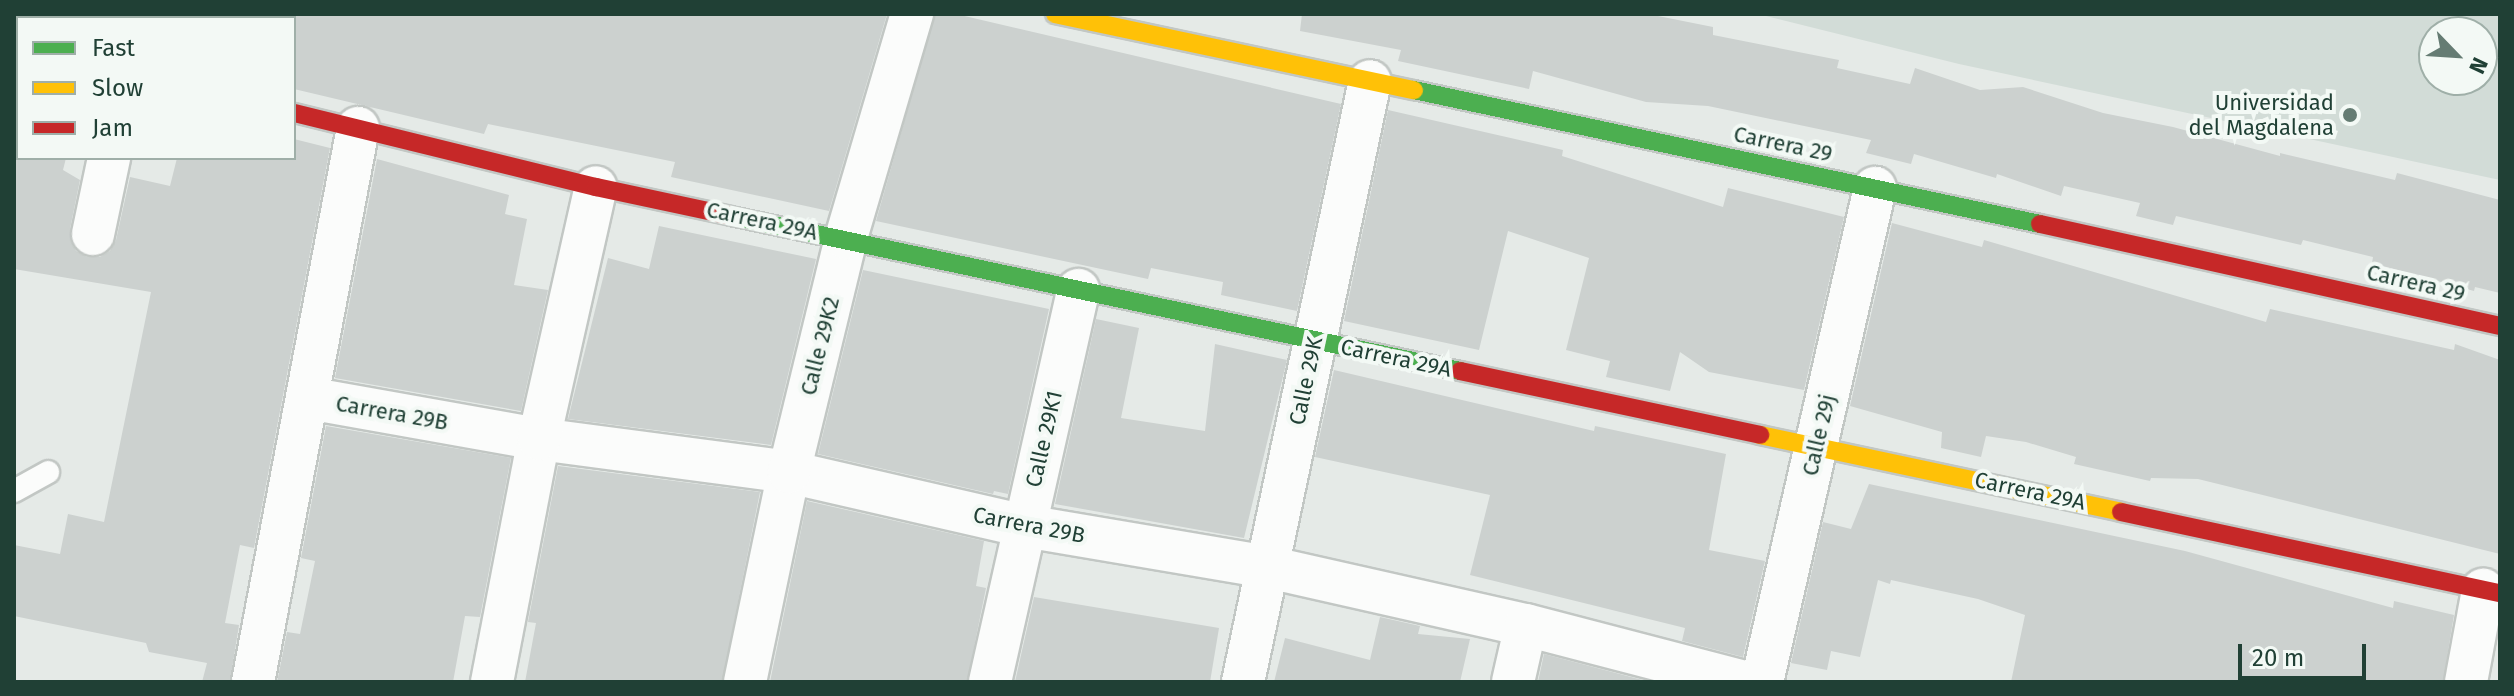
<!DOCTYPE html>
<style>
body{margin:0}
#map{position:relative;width:2514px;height:696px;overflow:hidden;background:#e5eae7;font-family:"Fira Sans",sans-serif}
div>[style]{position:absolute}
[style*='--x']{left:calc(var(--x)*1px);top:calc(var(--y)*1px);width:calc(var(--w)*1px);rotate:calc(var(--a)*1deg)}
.built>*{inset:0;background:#d2dcd7}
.building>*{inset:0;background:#ccd1cf}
.roads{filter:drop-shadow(2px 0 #c2c7c4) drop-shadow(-2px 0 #c2c7c4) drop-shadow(0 2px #c2c7c4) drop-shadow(0 -2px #c2c7c4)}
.lane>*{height:22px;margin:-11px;padding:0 11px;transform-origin:11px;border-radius:11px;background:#fbfcfb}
.street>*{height:42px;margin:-21px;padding:0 21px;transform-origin:21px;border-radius:21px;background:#fbfcfb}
.fast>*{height:18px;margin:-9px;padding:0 9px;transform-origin:9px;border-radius:9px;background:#4caf50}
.slow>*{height:18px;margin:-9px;padding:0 9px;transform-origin:9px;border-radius:9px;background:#ffc107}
.jam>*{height:18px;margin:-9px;padding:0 9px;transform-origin:9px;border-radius:9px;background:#c62828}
.dots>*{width:22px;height:22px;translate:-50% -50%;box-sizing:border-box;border:4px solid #f3f9f5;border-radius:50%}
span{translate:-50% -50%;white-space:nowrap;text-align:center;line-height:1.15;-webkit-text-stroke:8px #f3f9f5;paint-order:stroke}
.poi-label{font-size:22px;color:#204035}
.right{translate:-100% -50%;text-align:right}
.street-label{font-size:22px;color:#204035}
.frame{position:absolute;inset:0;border:16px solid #204035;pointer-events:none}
.legend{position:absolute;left:16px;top:16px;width:280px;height:144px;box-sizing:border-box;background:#f3f9f5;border:2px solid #9fafa8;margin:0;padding:10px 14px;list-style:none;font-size:24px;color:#204035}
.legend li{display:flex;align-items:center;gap:16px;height:40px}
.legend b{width:40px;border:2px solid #9fafa8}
.north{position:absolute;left:2418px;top:16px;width:80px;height:80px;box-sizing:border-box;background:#f3f9f5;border:2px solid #9fafa8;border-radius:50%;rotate:115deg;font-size:22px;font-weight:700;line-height:32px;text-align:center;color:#204035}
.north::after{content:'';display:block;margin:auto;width:28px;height:36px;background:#657c73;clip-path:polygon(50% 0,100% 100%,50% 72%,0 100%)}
.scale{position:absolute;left:2238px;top:644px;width:128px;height:36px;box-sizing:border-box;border:4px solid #204035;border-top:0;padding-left:10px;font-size:24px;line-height:28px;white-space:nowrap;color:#204035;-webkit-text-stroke:6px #f3f9f5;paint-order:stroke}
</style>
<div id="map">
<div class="built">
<i style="clip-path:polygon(evenodd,1758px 14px,2500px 14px,2500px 180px,1959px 64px,1758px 14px,2434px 32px,2482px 32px,2482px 80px,2434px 80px,2434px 32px)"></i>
</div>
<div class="building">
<i style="clip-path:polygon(294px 14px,887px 14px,829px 211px,671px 177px,675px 162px,488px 124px,484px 134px,294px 89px)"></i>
<i style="clip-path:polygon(935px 14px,956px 14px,1341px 104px,1297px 311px,1221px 295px,1223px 282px,1151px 268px,1148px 279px,876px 221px)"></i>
<i style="clip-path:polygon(1302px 14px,1648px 14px,1713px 27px,1713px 35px,1839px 60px,1837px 68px,1910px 84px,1915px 68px,1980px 90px,2023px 87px,2103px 113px,2173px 127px,2280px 156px,2280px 153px,2395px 180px,2397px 173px,2500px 200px,2500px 293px,2475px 287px,2474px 291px,2372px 263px,2373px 257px,2303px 240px,2301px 245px,2176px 216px,2173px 225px,2136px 216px,2140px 203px,2064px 186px,2061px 196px,1997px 174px,1996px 178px,1914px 154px,1911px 164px,1866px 153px,1871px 140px,1708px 106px,1646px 102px,1533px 71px,1529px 89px,1398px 61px,1401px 50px,1300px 31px)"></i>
<i style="clip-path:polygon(1388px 110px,1563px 150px,1562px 156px,1723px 207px,1728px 188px,1844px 217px,1804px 390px,1709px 372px,1680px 352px,1670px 391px,1606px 377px,1610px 361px,1566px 350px,1589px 258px,1508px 231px,1479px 350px,1344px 321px)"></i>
<i style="clip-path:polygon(294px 139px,330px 148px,254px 548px,240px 545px,225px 623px,239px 625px,230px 682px,202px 682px,207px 663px,149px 652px,146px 643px,14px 616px,14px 545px,60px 554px,68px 514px,104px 522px,151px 292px,14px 269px,14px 158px,66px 158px,63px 170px,80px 180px,70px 229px,71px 242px,76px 251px,87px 257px,100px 257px,110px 251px,116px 240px,130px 177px,170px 186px,177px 158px,294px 158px)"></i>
<i style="clip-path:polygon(377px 159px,509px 195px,505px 214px,527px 219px,514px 285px,548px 290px,521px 411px,335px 378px)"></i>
<i style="clip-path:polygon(1892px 223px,1982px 247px,1984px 240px,2266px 322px,2270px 309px,2454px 350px,2455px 344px,2500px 360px,2500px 554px,2198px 479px,2151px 478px,2150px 481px,2074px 464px,2076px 457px,2026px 442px,1986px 436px,1981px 457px,1941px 448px,1942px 432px,1850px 406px)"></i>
<i style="clip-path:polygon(659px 226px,816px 259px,771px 445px,568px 419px,608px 258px,649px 269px)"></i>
<i style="clip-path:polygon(863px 270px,1049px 309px,1008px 494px,994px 491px,993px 494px,818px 454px)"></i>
<i style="clip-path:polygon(1096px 319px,1139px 328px,1121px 418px,1205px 431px,1215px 344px,1287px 360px,1244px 538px,1055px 504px)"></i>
<i style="clip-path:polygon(1334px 370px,1594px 431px,1595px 426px,1726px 454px,1709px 550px,1765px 561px,1743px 657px,1682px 641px,1685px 628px,1470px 575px,1490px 495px,1315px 457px)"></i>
<i style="clip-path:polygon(326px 426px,511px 458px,480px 617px,465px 616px,453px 682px,277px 682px,287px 632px,300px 634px,315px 561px,301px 558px)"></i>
<i style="clip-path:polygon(558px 466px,760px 492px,722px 682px,525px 682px,536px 623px,528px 622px)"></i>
<i style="clip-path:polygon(1869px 484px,2185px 551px,2393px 608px,2394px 601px,2454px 615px,2443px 682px,2011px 682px,2025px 615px,1978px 599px,1891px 580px,1890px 584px,1878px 580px,1860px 657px,1831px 651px,1827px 670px,1791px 663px,1823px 522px,1851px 529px)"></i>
<i style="clip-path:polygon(807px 501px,984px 541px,976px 586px,986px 588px,967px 682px,770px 682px)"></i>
<i style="clip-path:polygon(1034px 597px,1219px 628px,1210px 682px,1015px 682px)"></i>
<i style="clip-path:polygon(1380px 617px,1420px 626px,1418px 634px,1470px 639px,1460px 682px,1274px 682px,1285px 638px,1370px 660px)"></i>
<i style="clip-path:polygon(1544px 654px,1650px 682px,1538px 682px)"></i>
</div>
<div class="roads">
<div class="lane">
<i style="--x:14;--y:491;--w:39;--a:-29"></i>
</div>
<div class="street">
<i style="--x:172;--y:18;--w:4;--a:-76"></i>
<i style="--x:14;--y:49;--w:4;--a:14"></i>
<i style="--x:93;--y:234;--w:78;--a:-78.1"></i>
<i style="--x:308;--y:398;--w:235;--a:10.1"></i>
<i style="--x:539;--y:439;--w:252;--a:7.5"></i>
<i style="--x:789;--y:472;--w:242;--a:12.9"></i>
<i style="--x:1025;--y:526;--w:246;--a:9.6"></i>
<i style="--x:1268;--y:567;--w:264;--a:12.7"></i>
<i style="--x:1526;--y:625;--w:226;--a:14.6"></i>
<i style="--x:253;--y:682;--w:564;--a:-79.27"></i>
<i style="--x:492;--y:682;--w:248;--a:-79.1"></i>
<i style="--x:539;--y:439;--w:258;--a:-77.3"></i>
<i style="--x:745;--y:682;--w:215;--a:-78.2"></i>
<i style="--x:789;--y:472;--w:241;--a:-76.3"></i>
<i style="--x:846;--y:238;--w:234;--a:-73.6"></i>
<i style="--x:990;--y:682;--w:402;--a:-77.3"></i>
<i style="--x:1243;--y:682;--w:614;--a:-78.07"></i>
<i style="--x:1513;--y:682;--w:58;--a:-77.2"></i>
<i style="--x:1762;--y:682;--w:507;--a:-77.12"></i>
<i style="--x:2466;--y:682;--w:94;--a:-79.5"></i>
</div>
<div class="fast">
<i style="--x:1414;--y:90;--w:640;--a:12.08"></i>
<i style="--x:731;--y:216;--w:745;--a:12"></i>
</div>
<div class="slow">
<i style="--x:1055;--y:14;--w:367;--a:12"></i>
<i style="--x:1760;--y:435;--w:369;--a:12"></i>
</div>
<div class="jam">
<i style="--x:294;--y:113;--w:311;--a:13.8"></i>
<i style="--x:596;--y:187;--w:138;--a:12.1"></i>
<i style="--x:2040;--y:224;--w:471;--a:12.5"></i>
<i style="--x:1460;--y:371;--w:307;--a:12"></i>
<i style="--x:2121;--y:512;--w:388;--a:12.1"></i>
</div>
</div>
<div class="dots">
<i style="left:2350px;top:115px;background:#657c73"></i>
</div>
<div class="poi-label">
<span class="right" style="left:2334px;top:115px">Universidad<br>del Magdalena</span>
</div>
<div class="street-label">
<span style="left:1783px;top:144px;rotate:12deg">Carrera 29</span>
<span style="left:762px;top:221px;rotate:12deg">Carrera 29A</span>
<span style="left:2416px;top:283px;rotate:13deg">Carrera 29</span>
<span style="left:820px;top:346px;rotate:-76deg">Calle 29K2</span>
<span style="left:1396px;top:358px;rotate:12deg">Carrera 29A</span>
<span style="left:1306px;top:381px;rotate:-78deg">Calle 29K</span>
<span style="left:392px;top:413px;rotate:10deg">Carrera 29B</span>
<span style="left:1819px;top:435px;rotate:-77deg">Calle 29j</span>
<span style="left:1044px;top:439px;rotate:-77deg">Calle 29K1</span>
<span style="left:2030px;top:491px;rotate:12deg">Carrera 29A</span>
<span style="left:1029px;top:525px;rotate:11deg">Carrera 29B</span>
</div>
<div class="frame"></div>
<ul class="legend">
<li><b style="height:10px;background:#4caf50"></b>Fast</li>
<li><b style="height:10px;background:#ffc107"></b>Slow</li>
<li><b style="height:10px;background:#c62828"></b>Jam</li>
</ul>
<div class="north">N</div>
<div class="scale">20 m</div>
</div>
